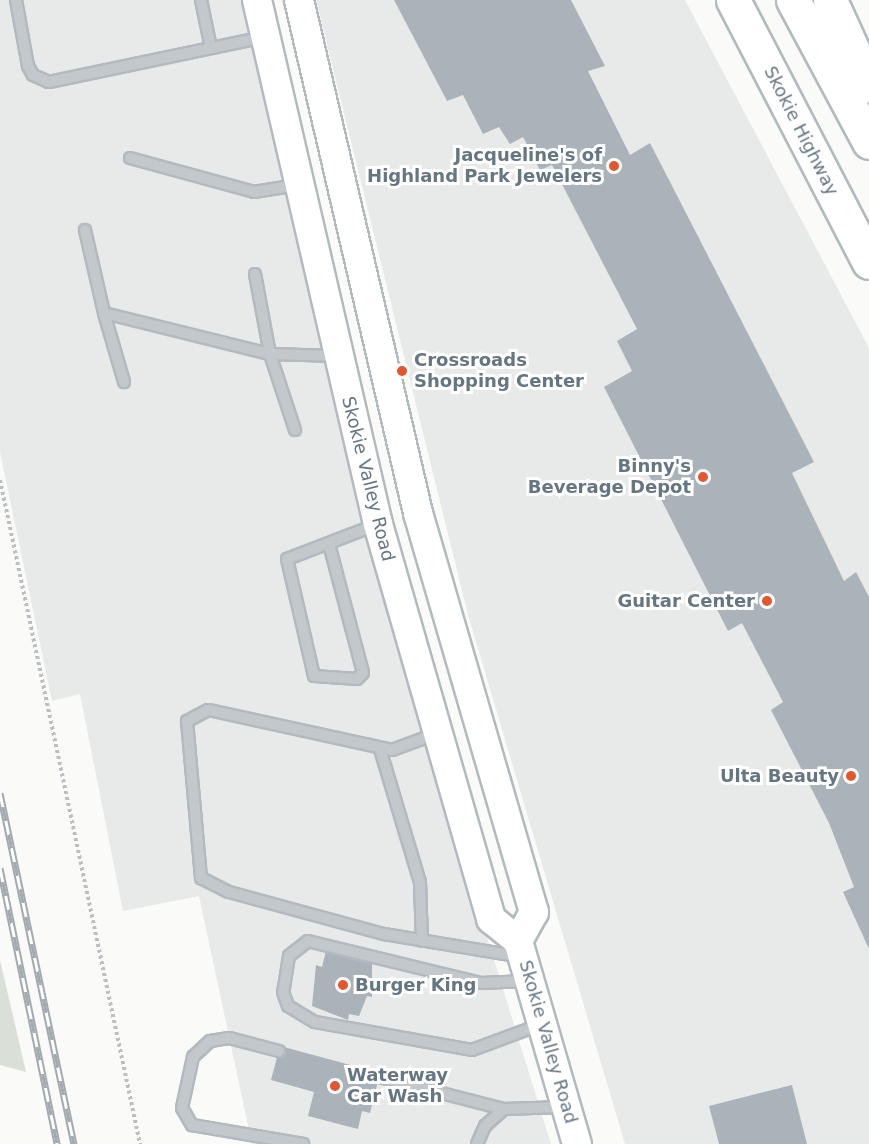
<!DOCTYPE html>
<style>
body{margin:0}
#map{position:relative;width:869px;height:1144px;overflow:hidden;background:#fafaf8;font-family:"DejaVu Sans",sans-serif}
div>[style]{position:absolute}
[style*='--x']{left:calc(var(--x)*1px);top:calc(var(--y)*1px);width:calc(var(--w)*1px);rotate:calc(var(--a)*1deg)}
.built>*{inset:0;background:#e8e9e9}
.green>*{inset:0;background:#dadfd7}
.building>*{inset:0;background:#aab3b9}
.path>*{height:4px;margin-top:-2px;transform-origin:0;background:repeating-linear-gradient(90deg,#bbbfc2 0 3px,transparent 0 6px)}
.roads{filter:drop-shadow(2px 0 #b3babf) drop-shadow(-2px 0 #b3babf) drop-shadow(0 2px #b3babf) drop-shadow(0 -2px #b3babf)}
.service>*{height:10px;margin:-5px;padding:0 5px;transform-origin:5px;border-radius:5px;background:#c3c8cc}
.secondary>*{height:28px;margin:-14px;padding:0 14px;transform-origin:14px;border-radius:14px;background:#fff}
.motorway>*{height:33px;margin:-16.5px;padding:0 16.5px;transform-origin:16.5px;border-radius:16.5px;background:#fff}
.rail>*{height:7px;margin-top:-3.5px;transform-origin:0;background:repeating-linear-gradient(90deg,#fff 0 14px,#a2aab0 0 28px);box-sizing:border-box;border-block:2px solid #a2aab0}
.dots>*{width:16px;height:16px;translate:-50% -50%;box-sizing:border-box;border:3px solid #fff;border-radius:50%}
span{translate:-50% -50%;white-space:nowrap;text-align:center;line-height:1.15;-webkit-text-stroke:6px #fff;paint-order:stroke}
.street-label{font-size:18px;color:#657683}
.poi-label{font-size:18px;color:#657683;font-weight:700}
.right{translate:-100% -50%;text-align:right}
.left{translate:0 -50%;text-align:left}
</style>
<div id="map">
<div class="built">
<i style="clip-path:polygon(0 0,241px 0,403px 666px,551px 1144px,252px 1144px,199px 896px,123px 911px,80px 694px,52px 701px,0 452px)"></i>
<i style="clip-path:polygon(316px 0,685px 0,869px 348px,869px 1144px,625px 1144px,468px 615px)"></i>
</div>
<div class="green">
<i style="clip-path:polygon(0 960px,26px 1072px,0 1065px)"></i>
</div>
<div class="building">
<i style="clip-path:polygon(394px 0,571px 0,605px 66px,588px 71px,630px 155px,650px 143px,814px 462px,792px 473px,844px 581px,856px 572px,869px 597px,869px 949px,843px 892px,854px 887px,829px 823px,771px 710px,783px 702px,742px 623px,728px 631px,604px 387px,632px 371px,617px 341px,637px 329px,552px 165px,540px 170px,523px 137px,510px 144px,499px 127px,483px 134px,463px 95px,447px 101px)"></i>
<i style="clip-path:polygon(326px 951px,372px 963px,372px 997px,367px 996px,359px 1016px,349px 1014px,348px 1020px,312px 1006px,316px 965px,322px 967px)"></i>
<i style="clip-path:polygon(280px 1046px,380px 1073px,370px 1113px,362px 1111px,358px 1129px,308px 1116px,314px 1092px,271px 1080px)"></i>
<i style="clip-path:polygon(792px 1085px,807px 1144px,719px 1144px,709px 1106px)"></i>
</div>
<div class="path">
<i style="--x:0;--y:480;--w:679;--a:78.09"></i>
</div>
<div class="roads">
<div class="service">
<i style="--x:16;--y:0;--w:67;--a:79.7"></i>
<i style="--x:28;--y:66;--w:10;--a:61"></i>
<i style="--x:33;--y:75;--w:17;--a:24"></i>
<i style="--x:49;--y:82;--w:220;--a:-11.8"></i>
<i style="--x:201;--y:0;--w:49;--a:78.2"></i>
<i style="--x:130;--y:158;--w:129;--a:15.3"></i>
<i style="--x:254;--y:192;--w:44;--a:-9.2"></i>
<i style="--x:85;--y:230;--w:85;--a:77.1"></i>
<i style="--x:104;--y:313;--w:171;--a:13.9"></i>
<i style="--x:270;--y:354;--w:67;--a:1.7"></i>
<i style="--x:255;--y:274;--w:81;--a:79.4"></i>
<i style="--x:270;--y:354;--w:80;--a:71.8"></i>
<i style="--x:104;--y:313;--w:72;--a:73.8"></i>
<i style="--x:329;--y:544;--w:133;--a:75.2"></i>
<i style="--x:363;--y:673;--w:8;--a:135"></i>
<i style="--x:357;--y:679;--w:43;--a:-176"></i>
<i style="--x:314;--y:676;--w:120;--a:-103"></i>
<i style="--x:287;--y:559;--w:97;--a:-21"></i>
<i style="--x:438;--y:733;--w:49;--a:159.7"></i>
<i style="--x:392;--y:750;--w:188;--a:-167.7"></i>
<i style="--x:208;--y:710;--w:24;--a:152"></i>
<i style="--x:187;--y:721;--w:158;--a:84.9"></i>
<i style="--x:201;--y:878;--w:31;--a:27"></i>
<i style="--x:229;--y:892;--w:161;--a:15.2"></i>
<i style="--x:384;--y:934;--w:139;--a:9.5"></i>
<i style="--x:380;--y:749;--w:139;--a:73.3"></i>
<i style="--x:420;--y:882;--w:59;--a:88.1"></i>
<i style="--x:527;--y:981;--w:46;--a:177.5"></i>
<i style="--x:481;--y:983;--w:178;--a:-166.4"></i>
<i style="--x:308;--y:941;--w:24;--a:142"></i>
<i style="--x:289;--y:956;--w:36;--a:99"></i>
<i style="--x:283;--y:992;--w:15;--a:70"></i>
<i style="--x:288;--y:1006;--w:31;--a:31"></i>
<i style="--x:315;--y:1022;--w:159;--a:10.1"></i>
<i style="--x:472;--y:1050;--w:75;--a:-20.4"></i>
<i style="--x:279;--y:1051;--w:52;--a:-165.4"></i>
<i style="--x:229;--y:1038;--w:19;--a:171"></i>
<i style="--x:210;--y:1041;--w:23;--a:137"></i>
<i style="--x:193;--y:1057;--w:52;--a:102.2"></i>
<i style="--x:182;--y:1108;--w:20;--a:60"></i>
<i style="--x:192;--y:1125;--w:113;--a:9.7"></i>
<i style="--x:379;--y:1077;--w:129;--a:14.4"></i>
<i style="--x:477;--y:1144;--w:20;--a:-66"></i>
<i style="--x:485;--y:1126;--w:25;--a:-42"></i>
<i style="--x:504;--y:1109;--w:59;--a:-1.9"></i>
</div>
<div class="secondary">
<i style="--x:257;--y:0;--w:538;--a:77"></i>
<i style="--x:378;--y:524;--w:411;--a:74"></i>
<i style="--x:491;--y:919;--w:35;--a:39"></i>
<i style="--x:518;--y:941;--w:211;--a:73.8"></i>
<i style="--x:299;--y:0;--w:527;--a:76.94"></i>
<i style="--x:418;--y:513;--w:416;--a:73.8"></i>
<i style="--x:534;--y:912;--w:33;--a:119"></i>
</div>
<div class="motorway">
<i style="--x:733;--y:0;--w:295;--a:62.6"></i>
<i style="--x:793;--y:0;--w:161;--a:61.8"></i>
<i style="--x:830;--y:0;--w:94;--a:65.6"></i>
</div>
</div>
<div class="rail">
<i style="--x:0;--y:793;--w:359;--a:78.1"></i>
<i style="--x:0;--y:868;--w:282;--a:78.3"></i>
</div>
<div class="dots">
<i style="left:614px;top:166px;background:#e4572e"></i>
<i style="left:402px;top:371px;background:#e4572e"></i>
<i style="left:703px;top:477px;background:#e4572e"></i>
<i style="left:767px;top:601px;background:#e4572e"></i>
<i style="left:851px;top:776px;background:#e4572e"></i>
<i style="left:343px;top:985px;background:#e4572e"></i>
<i style="left:335px;top:1086px;background:#e4572e"></i>
</div>
<div class="street-label">
<span style="left:801px;top:131px;rotate:63deg">Skokie Highway</span>
<span style="left:368px;top:479px;rotate:76deg">Skokie Valley Road</span>
<span style="left:548px;top:1042px;rotate:74deg">Skokie Valley Road</span>
</div>
<div class="poi-label">
<span class="right" style="left:602px;top:166px">Jacqueline's of<br>Highland Park Jewelers</span>
<span class="left" style="left:414px;top:371px">Crossroads<br>Shopping Center</span>
<span class="right" style="left:691px;top:477px">Binny's<br>Beverage Depot</span>
<span class="right" style="left:755px;top:601px">Guitar Center</span>
<span class="right" style="left:839px;top:776px">Ulta Beauty</span>
<span class="left" style="left:355px;top:985px">Burger King</span>
<span class="left" style="left:347px;top:1086px">Waterway<br>Car Wash</span>
</div>
</div>
